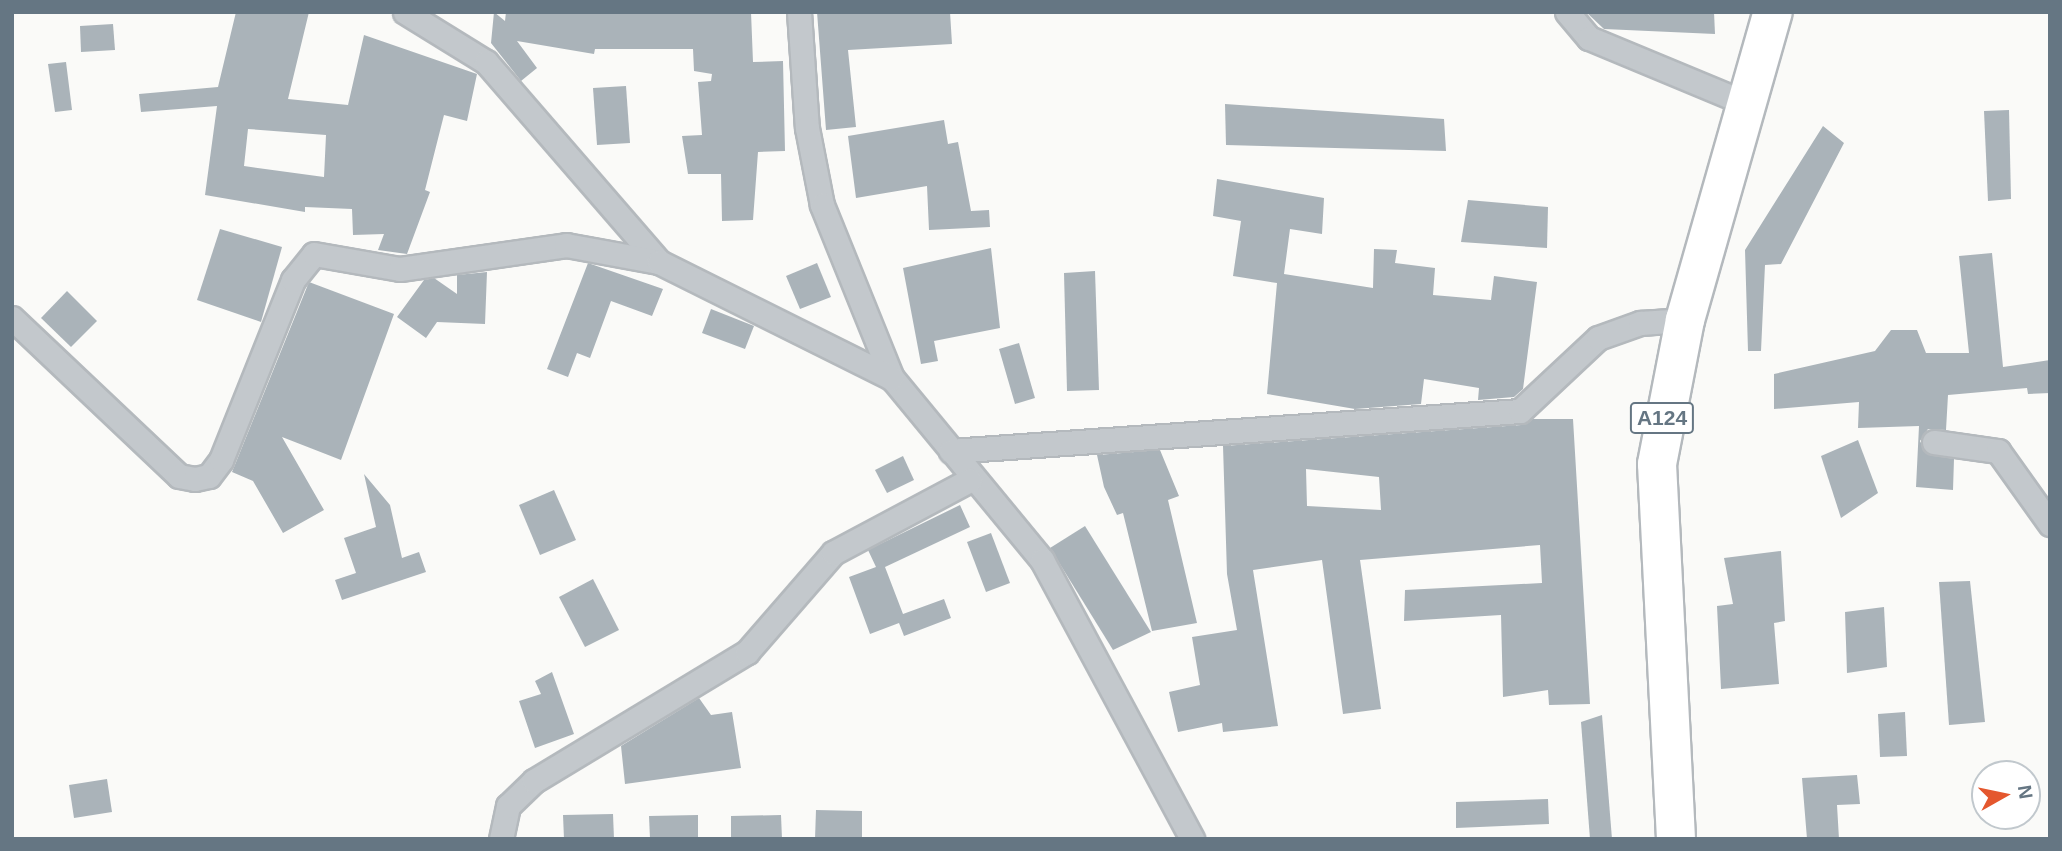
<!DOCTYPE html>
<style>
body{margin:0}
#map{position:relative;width:2062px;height:851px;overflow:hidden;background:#fafaf8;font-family:Arial,sans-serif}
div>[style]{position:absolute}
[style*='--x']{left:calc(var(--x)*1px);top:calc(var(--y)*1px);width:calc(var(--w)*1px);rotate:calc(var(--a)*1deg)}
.building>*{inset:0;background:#aab3b9}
.roads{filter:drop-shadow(2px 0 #b4b9bd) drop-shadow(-2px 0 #b4b9bd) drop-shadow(0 2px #b4b9bd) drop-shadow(0 -2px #b4b9bd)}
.minor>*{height:23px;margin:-11.5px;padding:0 11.5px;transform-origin:11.5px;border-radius:11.5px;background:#c3c8cc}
.trunk>*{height:38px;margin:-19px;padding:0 19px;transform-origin:19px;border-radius:19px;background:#fff}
span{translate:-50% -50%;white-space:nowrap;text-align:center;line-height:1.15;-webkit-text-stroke:7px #fff;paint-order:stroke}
.shield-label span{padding:2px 5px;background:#fff;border:2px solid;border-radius:5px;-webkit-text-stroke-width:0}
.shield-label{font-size:21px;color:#657683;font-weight:700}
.frame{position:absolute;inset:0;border:14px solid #657683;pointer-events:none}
.north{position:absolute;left:1971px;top:760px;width:70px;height:70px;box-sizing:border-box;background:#fff;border:2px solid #c1c8cd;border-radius:50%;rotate:81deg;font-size:19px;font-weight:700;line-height:28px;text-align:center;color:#657683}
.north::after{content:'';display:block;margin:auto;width:24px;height:32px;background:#e4572e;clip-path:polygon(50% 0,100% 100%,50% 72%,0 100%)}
</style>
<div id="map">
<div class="building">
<i style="clip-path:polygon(evenodd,236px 12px,309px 12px,288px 99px,348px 105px,364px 35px,477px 74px,467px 121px,444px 115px,425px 190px,430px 192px,407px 254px,378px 250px,384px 234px,353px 235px,352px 209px,305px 207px,305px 212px,205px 195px,217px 106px,141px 112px,139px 94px,218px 87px,236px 12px,248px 129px,326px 135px,324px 177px,244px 166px,248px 129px)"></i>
<i style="clip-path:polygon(494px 12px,505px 21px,506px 12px,751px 12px,753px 62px,783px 61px,785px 151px,758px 152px,753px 220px,722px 221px,721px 174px,688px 174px,682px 136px,702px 135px,698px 82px,711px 81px,712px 74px,694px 71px,693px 49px,595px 49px,594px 54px,517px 41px,537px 68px,521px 81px,491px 43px)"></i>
<i style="clip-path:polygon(817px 12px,950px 12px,952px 44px,848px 50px,856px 127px,826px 130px)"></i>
<i style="clip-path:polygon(1586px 12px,1714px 12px,1715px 34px,1604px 29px)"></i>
<i style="clip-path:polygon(113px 24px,115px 50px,81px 52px,80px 26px)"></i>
<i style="clip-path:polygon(66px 62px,72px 110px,55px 112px,48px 64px)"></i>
<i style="clip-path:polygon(626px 86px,630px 143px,597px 145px,593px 88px)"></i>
<i style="clip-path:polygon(1225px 104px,1444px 119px,1446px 151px,1226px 145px)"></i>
<i style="clip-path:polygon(2009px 110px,2011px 199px,1988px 201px,1984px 111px)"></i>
<i style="clip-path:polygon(944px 120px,948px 144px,958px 142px,971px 211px,989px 210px,990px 227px,929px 230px,927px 186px,856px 198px,848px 136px)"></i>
<i style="clip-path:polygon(1823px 126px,1844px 143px,1781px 264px,1765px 265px,1761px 351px,1748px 351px,1745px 250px)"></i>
<i style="clip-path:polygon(1217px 179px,1324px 198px,1322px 234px,1290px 229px,1284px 274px,1373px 288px,1374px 249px,1397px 250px,1395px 263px,1435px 268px,1433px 295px,1491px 300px,1494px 276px,1537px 282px,1523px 389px,1514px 397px,1478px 400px,1479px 388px,1424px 379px,1421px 404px,1355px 409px,1267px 394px,1277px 283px,1233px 276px,1241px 221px,1213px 216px)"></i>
<i style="clip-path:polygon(1468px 200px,1548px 207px,1547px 248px,1461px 242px)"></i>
<i style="clip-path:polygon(220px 229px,282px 247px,261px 322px,197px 300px)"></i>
<i style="clip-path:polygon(991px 248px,1000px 328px,934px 341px,938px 361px,921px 364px,903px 268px)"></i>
<i style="clip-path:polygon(1992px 253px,2003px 367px,2050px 360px,2050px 393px,2028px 394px,2027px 388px,1948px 395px,1946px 430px,1928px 429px,1920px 441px,1926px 453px,1954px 459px,1953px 490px,1916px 487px,1919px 426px,1858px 428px,1859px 402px,1774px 409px,1774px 374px,1875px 351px,1891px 330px,1917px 330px,1926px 353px,1969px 353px,1959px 256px)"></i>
<i style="clip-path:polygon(588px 263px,663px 289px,652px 316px,611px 301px,590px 358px,577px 353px,568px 377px,547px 369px)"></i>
<i style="clip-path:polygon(817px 263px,831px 297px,800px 309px,786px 276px)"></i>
<i style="clip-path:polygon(1095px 271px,1099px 390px,1067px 391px,1064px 273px)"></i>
<i style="clip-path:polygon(487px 272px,485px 324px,437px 322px,426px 338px,397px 317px,424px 280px,434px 278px,457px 294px,457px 275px)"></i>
<i style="clip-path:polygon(309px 282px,394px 314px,341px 460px,282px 437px,324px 510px,283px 533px,253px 481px,232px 472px)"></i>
<i style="clip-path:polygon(67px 291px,97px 321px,71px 347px,41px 318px)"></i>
<i style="clip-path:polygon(711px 309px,754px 326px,745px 349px,702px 333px)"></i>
<i style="clip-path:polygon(1019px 343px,1035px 398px,1015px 404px,999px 349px)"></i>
<i style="clip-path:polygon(evenodd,1532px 419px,1573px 419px,1590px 704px,1549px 705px,1548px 690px,1503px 697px,1501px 615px,1404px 621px,1405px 590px,1542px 583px,1540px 545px,1360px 560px,1381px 709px,1343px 714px,1322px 560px,1253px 570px,1278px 726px,1223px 732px,1222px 723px,1178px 732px,1169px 692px,1200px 685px,1192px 637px,1237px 630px,1227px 574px,1223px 446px,1521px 425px,1532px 419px,1306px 469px,1379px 477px,1381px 510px,1307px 506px,1306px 469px)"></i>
<i style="clip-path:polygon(1858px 440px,1878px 493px,1841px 518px,1821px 456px)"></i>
<i style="clip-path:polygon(1160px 450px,1179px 496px,1168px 500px,1197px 623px,1152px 631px,1123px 513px,1117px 515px,1104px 487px,1097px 455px)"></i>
<i style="clip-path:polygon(903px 456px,914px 480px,887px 493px,875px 470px)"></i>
<i style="clip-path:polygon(364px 474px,390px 505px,402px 558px,419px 552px,426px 572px,342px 600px,335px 580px,356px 573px,344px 538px,376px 527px)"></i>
<i style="clip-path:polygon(554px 490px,576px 540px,540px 555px,519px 505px)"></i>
<i style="clip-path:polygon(960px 505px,970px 527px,885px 567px,903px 614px,944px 599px,951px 618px,904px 636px,899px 623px,870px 634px,849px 577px,876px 567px,868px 550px)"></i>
<i style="clip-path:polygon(1085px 526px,1151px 632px,1113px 650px,1050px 548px)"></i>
<i style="clip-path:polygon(991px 533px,1010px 583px,986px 592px,967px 542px)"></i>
<i style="clip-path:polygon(1781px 551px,1785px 621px,1774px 623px,1779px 684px,1721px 689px,1717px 606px,1733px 604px,1724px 558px)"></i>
<i style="clip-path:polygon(593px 579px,619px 630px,585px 647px,559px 597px)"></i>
<i style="clip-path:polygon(1970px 581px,1985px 722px,1949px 725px,1939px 582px)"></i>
<i style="clip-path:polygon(1884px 607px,1887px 667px,1847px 673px,1845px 612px)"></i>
<i style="clip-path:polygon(552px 672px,574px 734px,535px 748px,519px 701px,541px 694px,535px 681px)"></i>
<i style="clip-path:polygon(699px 698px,711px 715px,732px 712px,741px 768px,625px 784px,621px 746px)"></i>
<i style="clip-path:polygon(1905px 712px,1907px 756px,1880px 757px,1878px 714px)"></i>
<i style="clip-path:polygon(1602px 715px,1612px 839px,1590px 839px,1581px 722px)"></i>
<i style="clip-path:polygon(1857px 775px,1860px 804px,1837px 805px,1839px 839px,1807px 839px,1802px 778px)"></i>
<i style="clip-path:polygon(107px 779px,112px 812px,74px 818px,69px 785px)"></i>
<i style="clip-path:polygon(1548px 799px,1549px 824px,1456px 828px,1456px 802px)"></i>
<i style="clip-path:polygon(816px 810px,862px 811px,862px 839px,815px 839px)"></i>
<i style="clip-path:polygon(613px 814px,614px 839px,564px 839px,563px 815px)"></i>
<i style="clip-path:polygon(698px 815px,698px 839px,650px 839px,649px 816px)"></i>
<i style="clip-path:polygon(781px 815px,782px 839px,731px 839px,731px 816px)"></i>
</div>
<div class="roads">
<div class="minor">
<i style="--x:405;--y:12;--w:95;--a:31.7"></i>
<i style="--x:486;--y:62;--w:264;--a:49.1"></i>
<i style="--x:799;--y:12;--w:116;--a:86.1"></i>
<i style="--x:807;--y:128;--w:78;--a:79"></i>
<i style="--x:822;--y:205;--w:187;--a:68"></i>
<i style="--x:892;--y:378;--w:236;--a:50.5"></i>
<i style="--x:1042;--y:560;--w:317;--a:61.7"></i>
<i style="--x:1567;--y:12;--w:34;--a:50"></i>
<i style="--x:1589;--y:38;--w:169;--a:22.6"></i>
<i style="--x:12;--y:318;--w:230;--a:43.4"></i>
<i style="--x:179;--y:476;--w:16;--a:11"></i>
<i style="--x:195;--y:479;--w:14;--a:-12"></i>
<i style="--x:209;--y:476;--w:20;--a:-53"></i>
<i style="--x:221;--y:460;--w:194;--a:-68.2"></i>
<i style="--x:293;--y:280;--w:33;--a:-51"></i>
<i style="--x:314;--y:254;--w:87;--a:9.9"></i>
<i style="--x:400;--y:269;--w:168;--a:-8.2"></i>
<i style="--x:566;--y:245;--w:95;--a:10.4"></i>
<i style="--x:659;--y:262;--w:260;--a:26.5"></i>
<i style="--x:1934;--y:442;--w:65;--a:8"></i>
<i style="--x:1998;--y:451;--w:90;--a:54.5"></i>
<i style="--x:951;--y:451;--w:570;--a:-4.02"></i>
<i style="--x:1520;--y:411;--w:107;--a:-43.1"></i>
<i style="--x:1598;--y:338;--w:45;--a:-19.7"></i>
<i style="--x:1640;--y:323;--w:45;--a:-3.8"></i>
<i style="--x:501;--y:839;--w:34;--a:-78"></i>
<i style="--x:508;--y:806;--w:36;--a:-44"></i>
<i style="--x:534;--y:781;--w:249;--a:-31.2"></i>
<i style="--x:747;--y:652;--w:131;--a:-49"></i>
<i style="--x:833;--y:553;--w:155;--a:-28.1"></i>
</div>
<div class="trunk">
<i style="--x:1676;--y:839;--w:375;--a:-92.9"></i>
<i style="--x:1657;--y:464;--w:147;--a:-79"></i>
<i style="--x:1685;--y:320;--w:320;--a:-74.1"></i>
</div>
</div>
<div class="shield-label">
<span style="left:1662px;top:418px">A124</span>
</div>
<div class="frame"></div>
<div class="north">N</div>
</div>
